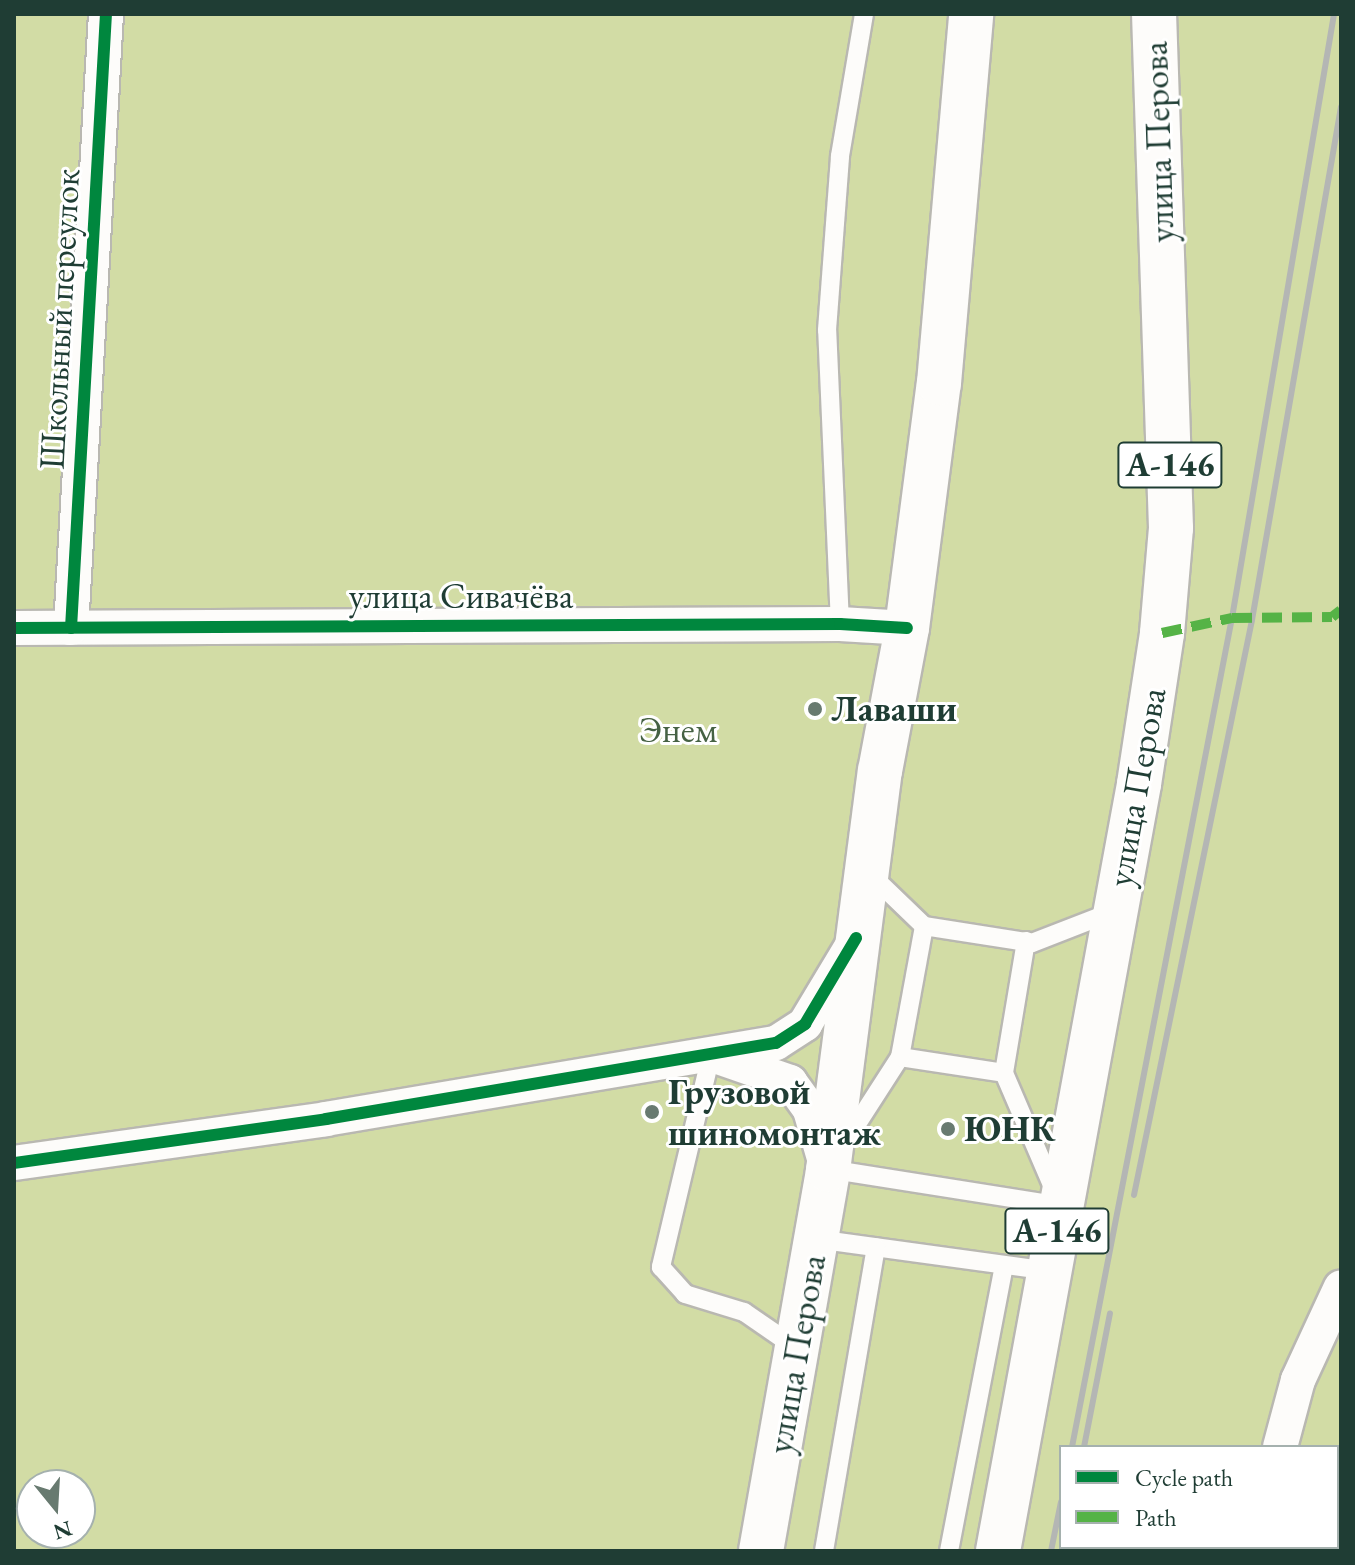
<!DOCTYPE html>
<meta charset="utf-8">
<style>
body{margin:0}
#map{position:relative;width:1355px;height:1565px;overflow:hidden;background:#f0eadf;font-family:"EB Garamond",serif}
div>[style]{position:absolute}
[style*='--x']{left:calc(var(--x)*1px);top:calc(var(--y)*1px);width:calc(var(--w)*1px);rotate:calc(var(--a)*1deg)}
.green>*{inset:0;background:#d2dca5}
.roads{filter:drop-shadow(2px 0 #b9b8b1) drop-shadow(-2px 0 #b9b8b1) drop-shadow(0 2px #b9b8b1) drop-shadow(0 -2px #b9b8b1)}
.lane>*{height:18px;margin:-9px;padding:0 9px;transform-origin:9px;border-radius:9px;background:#fdfcfa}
.street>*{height:34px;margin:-17px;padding:0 17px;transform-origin:17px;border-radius:17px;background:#fdfcfa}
.highway>*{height:44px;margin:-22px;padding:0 22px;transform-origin:22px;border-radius:22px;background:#fdfcfa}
.rail>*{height:6px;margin:-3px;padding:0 3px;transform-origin:3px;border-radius:3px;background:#b4b6b4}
.quiet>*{height:10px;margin-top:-5px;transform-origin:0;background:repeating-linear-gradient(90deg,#55b346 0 20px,transparent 0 30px)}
.cycleway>*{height:12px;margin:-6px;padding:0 6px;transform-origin:6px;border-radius:6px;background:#00873e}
.dots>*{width:22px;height:22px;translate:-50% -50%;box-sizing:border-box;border:4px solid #fff;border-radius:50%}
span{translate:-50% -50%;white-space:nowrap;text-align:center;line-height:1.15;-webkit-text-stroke:6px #fff;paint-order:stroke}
.shield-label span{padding:2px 6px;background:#fff;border:2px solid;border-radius:6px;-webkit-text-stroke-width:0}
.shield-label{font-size:34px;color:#1f3d34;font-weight:700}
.street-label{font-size:36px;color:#1f3d34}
.poi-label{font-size:36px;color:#1f3d34;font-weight:700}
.left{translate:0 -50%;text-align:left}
.park-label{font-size:36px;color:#466244}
.frame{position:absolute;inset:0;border:16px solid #1f3d34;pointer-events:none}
.legend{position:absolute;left:1059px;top:1445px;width:280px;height:104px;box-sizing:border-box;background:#fff;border:2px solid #a5b1ae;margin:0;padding:10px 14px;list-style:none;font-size:24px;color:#1f3d34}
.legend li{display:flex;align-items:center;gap:16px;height:40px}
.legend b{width:40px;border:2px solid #a5b1ae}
.north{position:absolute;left:16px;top:1469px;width:80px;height:80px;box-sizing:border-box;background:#fff;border:2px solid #a5b1ae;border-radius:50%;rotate:162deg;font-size:22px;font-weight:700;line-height:32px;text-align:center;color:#1f3d34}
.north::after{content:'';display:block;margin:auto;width:28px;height:36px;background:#687a70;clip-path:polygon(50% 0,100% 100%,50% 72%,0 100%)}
</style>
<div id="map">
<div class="green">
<i style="clip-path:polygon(evenodd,14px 14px,1341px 14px,1341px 1551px,14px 1551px,14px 14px,1061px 1447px,1337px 1447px,1337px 1547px,1061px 1547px,1061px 1447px,14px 14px,32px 1485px,80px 1485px,80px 1533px,32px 1533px,32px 1485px)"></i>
</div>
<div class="roads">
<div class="lane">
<i style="--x:840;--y:624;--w:294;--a:-92.5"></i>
<i style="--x:827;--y:330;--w:174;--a:-85.7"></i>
<i style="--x:840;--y:156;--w:144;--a:-80.4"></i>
<i style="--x:869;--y:873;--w:76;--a:43.9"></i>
<i style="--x:924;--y:926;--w:109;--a:8.9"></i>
<i style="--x:1032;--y:943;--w:88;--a:-21.3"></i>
<i style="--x:1026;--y:941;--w:134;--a:99.5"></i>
<i style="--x:1004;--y:1073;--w:129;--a:66.8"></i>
<i style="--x:711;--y:1055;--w:218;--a:103.3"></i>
<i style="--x:661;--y:1267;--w:36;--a:48"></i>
<i style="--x:685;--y:1294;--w:62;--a:17"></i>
<i style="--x:744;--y:1312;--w:62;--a:34.5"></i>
<i style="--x:900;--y:1057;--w:105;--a:8.7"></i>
<i style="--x:844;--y:1144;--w:103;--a:-57.2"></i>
<i style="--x:900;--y:1057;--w:133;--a:-79.6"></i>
<i style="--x:828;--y:1169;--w:236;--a:9"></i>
<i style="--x:816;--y:1239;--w:235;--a:7.8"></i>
<i style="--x:824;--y:1551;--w:308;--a:-80.3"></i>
<i style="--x:949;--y:1551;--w:291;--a:-79.1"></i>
</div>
<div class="street">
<i style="--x:14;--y:628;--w:826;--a:-0.28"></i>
<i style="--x:840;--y:624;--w:67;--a:3.4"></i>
<i style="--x:71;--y:628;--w:615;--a:-86.74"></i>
<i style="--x:712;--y:1055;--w:83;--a:19.1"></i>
<i style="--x:790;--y:1082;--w:34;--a:54"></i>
<i style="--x:810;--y:1110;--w:54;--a:73.9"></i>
<i style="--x:14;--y:1163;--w:315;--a:-8"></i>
<i style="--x:326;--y:1119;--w:456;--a:-9.6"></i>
<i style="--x:776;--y:1043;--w:35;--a:-33"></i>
<i style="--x:805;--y:1024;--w:93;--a:-59"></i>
<i style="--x:1280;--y:1447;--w:69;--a:-75"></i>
<i style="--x:1298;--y:1380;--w:102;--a:-65.2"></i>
<i style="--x:1252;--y:1551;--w:4;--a:-76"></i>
</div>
<div class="highway">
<i style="--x:761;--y:1551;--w:387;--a:-80"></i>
<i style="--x:828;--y:1170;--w:402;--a:-82.6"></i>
<i style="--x:880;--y:771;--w:146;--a:-79.3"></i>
<i style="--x:907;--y:628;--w:247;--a:-82.6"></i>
<i style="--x:939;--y:383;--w:370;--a:-85"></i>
<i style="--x:998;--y:1551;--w:780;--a:-79.58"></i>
<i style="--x:1139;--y:784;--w:153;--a:-81.3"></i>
<i style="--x:1162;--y:633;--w:105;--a:-85.1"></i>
<i style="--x:1171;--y:528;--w:514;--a:-91.89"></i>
</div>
</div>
<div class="rail">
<i style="--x:1134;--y:1195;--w:587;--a:-78.4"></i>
<i style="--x:1252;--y:620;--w:521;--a:-80.16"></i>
<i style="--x:1072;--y:1447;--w:844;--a:-79.08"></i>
<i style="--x:1232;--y:618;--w:613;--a:-80.41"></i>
<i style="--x:1084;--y:1447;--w:136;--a:-79"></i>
<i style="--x:1051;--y:1551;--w:50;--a:-78.5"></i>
<i style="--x:1064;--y:1551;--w:4;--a:-76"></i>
</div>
<div class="quiet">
<i style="--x:1162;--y:633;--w:72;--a:-12.1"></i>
<i style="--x:1232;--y:618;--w:100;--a:-0.6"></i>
<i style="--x:1332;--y:617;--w:11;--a:-38"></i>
</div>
<div class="cycleway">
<i style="--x:14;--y:628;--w:826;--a:-0.28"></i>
<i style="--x:840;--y:624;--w:67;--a:3.4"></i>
<i style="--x:71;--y:628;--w:615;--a:-86.74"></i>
<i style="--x:14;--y:1163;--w:315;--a:-8"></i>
<i style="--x:326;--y:1119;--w:456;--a:-9.6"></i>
<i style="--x:776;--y:1043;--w:35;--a:-33"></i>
<i style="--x:805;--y:1024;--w:100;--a:-59.3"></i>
</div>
<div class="dots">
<i style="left:815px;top:709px;background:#687a70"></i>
<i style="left:652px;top:1112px;background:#687a70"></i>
<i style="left:948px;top:1129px;background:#687a70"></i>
</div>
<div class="shield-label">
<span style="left:1170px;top:465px">А-146</span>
<span style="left:1057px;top:1231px">А-146</span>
</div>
<div class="street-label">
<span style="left:1158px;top:142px;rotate:-92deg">улица Перова</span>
<span style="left:59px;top:319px;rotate:-87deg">Школьный переулок</span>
<span style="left:461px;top:596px">улица Сивачёва</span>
<span style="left:1136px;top:787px;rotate:-80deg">улица Перова</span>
<span style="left:796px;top:1354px;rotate:-80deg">улица Перова</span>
</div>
<div class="poi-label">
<span class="left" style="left:831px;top:709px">Лаваши</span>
<span class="left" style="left:668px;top:1112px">Грузовой<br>шиномонтаж</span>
<span class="left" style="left:964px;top:1129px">ЮНК</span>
</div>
<div class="park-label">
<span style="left:678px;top:730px">Энем</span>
</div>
<div class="frame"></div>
<ul class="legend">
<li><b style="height:10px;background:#00873e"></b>Cycle path</li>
<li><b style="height:10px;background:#55b346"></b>Path</li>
</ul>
<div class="north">N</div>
</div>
